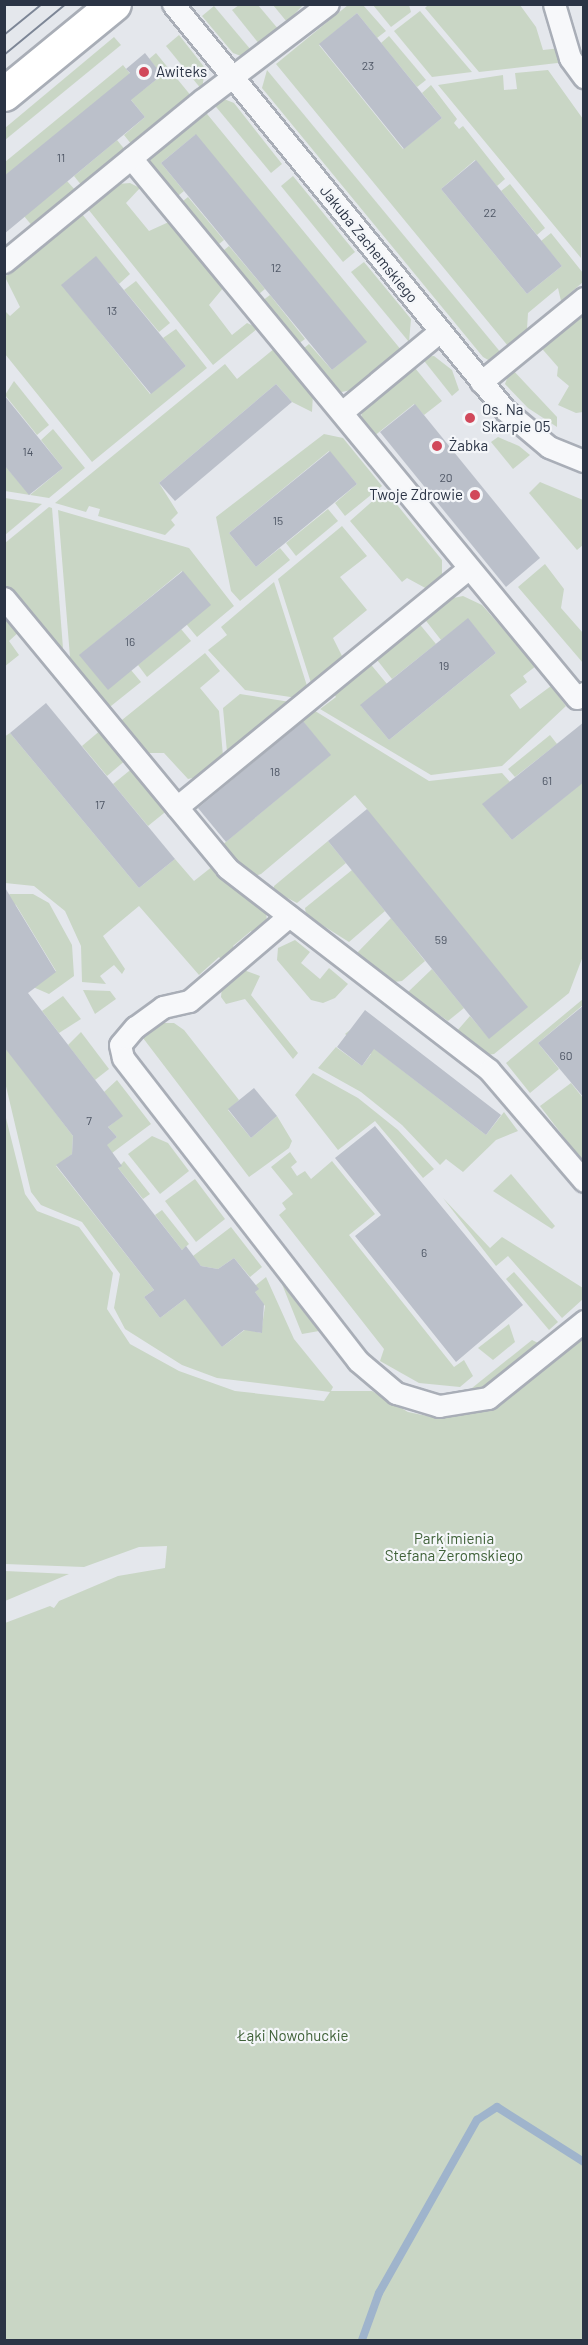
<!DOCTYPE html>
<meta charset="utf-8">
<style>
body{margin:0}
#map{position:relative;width:588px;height:2345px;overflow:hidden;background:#e4e7ec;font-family:Barlow,sans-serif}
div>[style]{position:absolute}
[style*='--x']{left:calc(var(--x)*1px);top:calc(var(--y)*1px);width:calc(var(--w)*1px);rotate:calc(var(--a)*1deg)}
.green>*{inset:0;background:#c9d6c5}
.stream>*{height:8px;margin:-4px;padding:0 4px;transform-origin:4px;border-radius:4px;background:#9fb4cc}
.building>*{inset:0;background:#bbc0ca}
.roads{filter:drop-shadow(2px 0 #a9aeb7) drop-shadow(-2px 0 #a9aeb7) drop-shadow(0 2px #a9aeb7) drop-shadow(0 -2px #a9aeb7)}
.street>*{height:21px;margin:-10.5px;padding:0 10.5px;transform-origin:10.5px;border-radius:10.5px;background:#f7f8fa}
.primary>*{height:33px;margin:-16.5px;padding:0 16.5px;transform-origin:16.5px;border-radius:16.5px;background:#fff}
.tram>*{height:1.5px;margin:-0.75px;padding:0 0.75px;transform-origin:0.75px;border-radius:0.75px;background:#7d8696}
.dots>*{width:16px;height:16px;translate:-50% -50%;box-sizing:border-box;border:3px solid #f4f6f9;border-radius:50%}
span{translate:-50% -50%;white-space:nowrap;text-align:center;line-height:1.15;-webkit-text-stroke:4.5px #f4f6f9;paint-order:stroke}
.number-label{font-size:12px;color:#4f5766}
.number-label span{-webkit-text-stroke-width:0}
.poi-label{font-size:15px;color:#2b3445}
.left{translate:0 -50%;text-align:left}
.right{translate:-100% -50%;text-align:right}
.street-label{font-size:15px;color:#2b3445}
.park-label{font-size:15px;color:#3f6138}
.frame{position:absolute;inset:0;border:6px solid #2b3445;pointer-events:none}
</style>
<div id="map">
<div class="green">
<i style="clip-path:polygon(304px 4px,287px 22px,273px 5px)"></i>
<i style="clip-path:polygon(429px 4px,520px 5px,536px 27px,543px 50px,561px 48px,566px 62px,479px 72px,425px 8px)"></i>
<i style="clip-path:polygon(239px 5px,258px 5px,279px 30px,260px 45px,232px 10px)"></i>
<i style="clip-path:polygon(348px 5px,363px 5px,386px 31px,377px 38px,357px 13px,319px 45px,403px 149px,442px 118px,422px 93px,431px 85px,457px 119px,454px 123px,459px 129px,463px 126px,505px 179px,497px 186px,475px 160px,441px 189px,527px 294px,562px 266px,541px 241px,551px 233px,583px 273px,583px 282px,561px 301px,558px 288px,528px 313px,527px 329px,508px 346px,276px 64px)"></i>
<i style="clip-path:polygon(373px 5px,409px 5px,411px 12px,391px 27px)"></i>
<i style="clip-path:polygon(214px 6px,251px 50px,241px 56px,233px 53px,202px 16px)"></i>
<i style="clip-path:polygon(420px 11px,472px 72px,432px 77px,394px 31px)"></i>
<i style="clip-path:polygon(179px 35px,205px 68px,202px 90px,166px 46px)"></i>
<i style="clip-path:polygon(389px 36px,426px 80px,417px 87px,381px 43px)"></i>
<i style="clip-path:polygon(114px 37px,121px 45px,5px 140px,5px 128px)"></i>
<i style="clip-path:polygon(156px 53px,192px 97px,132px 145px,124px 135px,145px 117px,118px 84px,5px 176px,5px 162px,123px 65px,143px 90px,162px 75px,149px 59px)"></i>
<i style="clip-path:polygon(267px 70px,502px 354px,490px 361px,483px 357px,262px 88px)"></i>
<i style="clip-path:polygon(548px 70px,583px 119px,581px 258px,438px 85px,503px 75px,504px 90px,517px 89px,515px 73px)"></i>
<i style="clip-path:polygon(224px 99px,234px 103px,282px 164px,271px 173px,212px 102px)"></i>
<i style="clip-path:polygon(203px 109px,402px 351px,356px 389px,337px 393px,298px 353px,309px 344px,332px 370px,366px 342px,195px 135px,161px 163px,184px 191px,173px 200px,152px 172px,150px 160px,157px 150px)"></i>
<i style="clip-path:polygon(117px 140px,126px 151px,82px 186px,74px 176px)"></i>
<i style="clip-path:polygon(293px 176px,355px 252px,343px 262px,281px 186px)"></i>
<i style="clip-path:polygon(67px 181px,76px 191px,33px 227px,24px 216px)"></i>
<i style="clip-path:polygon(130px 183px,140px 188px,126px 203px,149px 231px,171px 221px,224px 287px,209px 305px,232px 335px,247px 323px,258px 328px,213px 365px,88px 209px,118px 184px)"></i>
<i style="clip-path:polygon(510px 184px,545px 228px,537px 235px,501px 191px)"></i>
<i style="clip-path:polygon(188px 197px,224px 240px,214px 248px,178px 205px)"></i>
<i style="clip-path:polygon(82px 214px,130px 274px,119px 284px,96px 257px,62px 285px,150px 394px,186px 366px,163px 338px,176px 329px,207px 368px,92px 462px,5px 354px,4px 310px,10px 316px,20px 307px,5px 277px)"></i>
<i style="clip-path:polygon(229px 246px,265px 289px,254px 298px,218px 255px)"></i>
<i style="clip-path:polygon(364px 262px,411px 319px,409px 342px,351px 272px)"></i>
<i style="clip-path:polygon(136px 281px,170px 323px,159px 332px,124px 290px)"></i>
<i style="clip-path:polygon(270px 295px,305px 339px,294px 347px,258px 304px)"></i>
<i style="clip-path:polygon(583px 305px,583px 412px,576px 413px,558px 405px,569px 386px,557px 376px,558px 367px,537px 343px)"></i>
<i style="clip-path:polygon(275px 348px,313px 394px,312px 412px,292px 402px,276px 384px,159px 483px,178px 513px,171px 520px,175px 525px,165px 535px,98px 516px,100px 509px,89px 506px,86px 512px,55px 503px,225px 364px,237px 379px)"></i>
<i style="clip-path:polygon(434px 356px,452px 370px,459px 390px,452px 396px,421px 357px)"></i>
<i style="clip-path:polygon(415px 368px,442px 401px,424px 415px,414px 404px,373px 437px,361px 419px,362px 410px)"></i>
<i style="clip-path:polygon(511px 368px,557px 417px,557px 427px,528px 408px,505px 384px)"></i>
<i style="clip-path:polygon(14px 381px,49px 425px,37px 435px,5px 395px)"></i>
<i style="clip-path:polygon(53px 429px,85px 468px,49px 498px,5px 491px,4px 465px,30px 495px,63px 468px,41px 440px)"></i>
<i style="clip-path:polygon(324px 434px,343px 438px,382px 486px,345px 516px,335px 503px,357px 484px,329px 451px,229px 533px,256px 567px,280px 548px,290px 560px,240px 601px,231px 591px,216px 517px)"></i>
<i style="clip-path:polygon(498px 437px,519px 446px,530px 455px,513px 469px,491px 442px)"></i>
<i style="clip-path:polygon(540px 482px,583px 500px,583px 545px,577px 550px,529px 493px)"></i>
<i style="clip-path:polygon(385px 490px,442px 560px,442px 575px,429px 590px,407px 578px,402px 582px,350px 521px)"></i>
<i style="clip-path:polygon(5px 498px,42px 504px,5px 535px)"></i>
<i style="clip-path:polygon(49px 507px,52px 508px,64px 661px,5px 588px,5px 543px)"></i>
<i style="clip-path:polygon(328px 509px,338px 521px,296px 556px,286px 543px)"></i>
<i style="clip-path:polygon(58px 510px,189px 548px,234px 606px,197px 637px,187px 625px,182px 571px,80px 655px,108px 689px,131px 670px,141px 682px,106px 710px,71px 669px)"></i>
<i style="clip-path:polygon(342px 526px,367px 556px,340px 577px,367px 610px,333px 638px,344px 660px,312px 686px,278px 579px)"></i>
<i style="clip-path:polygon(545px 564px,564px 589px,561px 608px,583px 633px,583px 663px,518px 587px)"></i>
<i style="clip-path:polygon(274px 582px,308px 689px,297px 698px,245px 690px,208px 650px,227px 635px,221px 627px)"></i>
<i style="clip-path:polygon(463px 596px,482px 605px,536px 666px,523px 676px,527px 682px,510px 695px,520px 709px,551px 686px,566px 706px,502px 766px,431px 775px,320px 709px,336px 697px,331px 690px,368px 661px,387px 684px,361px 706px,389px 740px,496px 653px,468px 619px,441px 640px,423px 617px,444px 600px)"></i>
<i style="clip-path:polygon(5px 612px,20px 631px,9px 641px,19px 655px,4px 667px)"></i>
<i style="clip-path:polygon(417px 621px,436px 644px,392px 679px,374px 656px)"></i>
<i style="clip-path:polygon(181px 629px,191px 641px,147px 677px,138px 665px)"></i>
<i style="clip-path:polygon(205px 653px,220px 671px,200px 688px,219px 711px,223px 756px,197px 777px,188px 779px,164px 753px,140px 753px,117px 724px)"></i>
<i style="clip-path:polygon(240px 694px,290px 702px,227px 752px,223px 708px)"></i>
<i style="clip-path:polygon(307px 706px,429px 781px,502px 773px,510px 782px,483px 804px,512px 840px,583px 782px,583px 956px,569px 993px,494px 1054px,487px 1055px,457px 1031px,470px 1016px,489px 1038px,367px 809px,355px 795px,261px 874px,255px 876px,221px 846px,330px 755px,297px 714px)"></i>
<i style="clip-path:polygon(102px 729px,127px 759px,107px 776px,82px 746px)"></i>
<i style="clip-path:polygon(10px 733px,139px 888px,175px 859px,194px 881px,213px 866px,266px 907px,267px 925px,255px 935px,251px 931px,233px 946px,237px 951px,223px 962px,219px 957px,199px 975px,139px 906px,103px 936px,125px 969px,122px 974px,114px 965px,100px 976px,106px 984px,82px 982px,81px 946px,65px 911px,34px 886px,5px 883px,4px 737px)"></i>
<i style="clip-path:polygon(550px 735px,557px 744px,515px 777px,508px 769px)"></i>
<i style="clip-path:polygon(134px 767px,169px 809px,148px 826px,113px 784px)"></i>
<i style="clip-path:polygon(328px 841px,346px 863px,297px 903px,274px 891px,274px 886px)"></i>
<i style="clip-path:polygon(352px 870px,385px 911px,349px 942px,306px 915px,305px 908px)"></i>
<i style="clip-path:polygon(10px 894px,33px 894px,49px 903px,72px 945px,74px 976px,49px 994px,33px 987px,56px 971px,16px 905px,4px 898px)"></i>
<i style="clip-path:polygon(391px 918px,425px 961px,402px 981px,394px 982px,356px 954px)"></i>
<i style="clip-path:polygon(295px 940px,310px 952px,301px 963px,320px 979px,329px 968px,348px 984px,335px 998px,323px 1003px,311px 1000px,277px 960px,278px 948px)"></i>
<i style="clip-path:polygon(241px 969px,260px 976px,251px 995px,298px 1053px,293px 1059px,245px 999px,226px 1004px,221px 997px,222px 986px)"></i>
<i style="clip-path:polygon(432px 969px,464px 1008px,448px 1021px,407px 993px)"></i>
<i style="clip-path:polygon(83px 990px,110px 991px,116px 999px,95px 1014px)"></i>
<i style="clip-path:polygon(63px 996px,81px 1019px,59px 1033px,42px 1011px)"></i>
<i style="clip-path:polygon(583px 999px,583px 1005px,538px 1043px,559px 1069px,530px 1093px,506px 1063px)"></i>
<i style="clip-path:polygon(160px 1023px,174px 1023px,184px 1030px,239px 1100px,228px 1110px,251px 1138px,277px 1116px,292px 1141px,289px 1148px,249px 1177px,143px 1038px)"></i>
<i style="clip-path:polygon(350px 1030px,486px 1135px,504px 1112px,518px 1131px,496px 1140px,463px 1172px,446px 1159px,440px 1165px,402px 1125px,361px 1092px,318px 1068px,336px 1047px,362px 1066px,371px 1054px,345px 1034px)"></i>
<i style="clip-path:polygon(81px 1032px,109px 1069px,95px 1080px,68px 1045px)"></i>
<i style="clip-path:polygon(5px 1047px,73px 1136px,72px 1154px,56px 1166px,154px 1290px,144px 1297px,160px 1318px,185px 1299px,202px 1302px,222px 1347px,246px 1329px,261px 1333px,265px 1306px,255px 1292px,256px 1285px,266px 1277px,294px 1339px,333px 1387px,331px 1391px,372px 1391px,408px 1412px,437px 1418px,490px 1410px,583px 1335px,583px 2340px,5px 2340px,5px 1623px,50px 1606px,54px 1608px,59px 1601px,118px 1576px,165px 1568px,167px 1546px,139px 1547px,84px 1567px,5px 1564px,5px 1114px,25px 1194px,37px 1211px,79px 1227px,113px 1273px,107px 1309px,130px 1344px,179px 1371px,235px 1391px,324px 1401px,330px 1392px,217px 1378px,182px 1365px,125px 1329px,114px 1308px,120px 1274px,82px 1222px,41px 1205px,31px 1192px,5px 1082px)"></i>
<i style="clip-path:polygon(313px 1073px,358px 1098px,398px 1130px,434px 1169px,423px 1178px,375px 1121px,338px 1150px,295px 1095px)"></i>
<i style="clip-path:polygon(117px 1080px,151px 1124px,112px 1153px,106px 1145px,117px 1137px,108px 1127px,122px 1116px,104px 1092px)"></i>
<i style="clip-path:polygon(571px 1083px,583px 1098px,583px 1162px,540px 1106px)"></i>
<i style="clip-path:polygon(152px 1136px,168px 1143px,189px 1171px,160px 1194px,128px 1154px)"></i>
<i style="clip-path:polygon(290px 1152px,297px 1162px,291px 1167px,297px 1176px,305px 1171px,311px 1179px,332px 1161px,375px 1214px,349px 1235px,454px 1367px,464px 1360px,473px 1376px,460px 1387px,419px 1383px,380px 1361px,384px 1349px,279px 1215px,286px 1209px,282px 1203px,293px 1194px,271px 1167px)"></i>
<i style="clip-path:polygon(124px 1161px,150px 1194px,143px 1199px,118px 1168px)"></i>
<i style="clip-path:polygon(511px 1174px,555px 1226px,552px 1229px,493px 1191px)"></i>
<i style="clip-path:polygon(195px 1179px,225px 1219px,196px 1242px,165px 1201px)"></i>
<i style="clip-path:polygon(443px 1198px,490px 1248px,502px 1237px,583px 1288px,583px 1299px,562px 1318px,508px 1256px,496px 1266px)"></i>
<i style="clip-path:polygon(162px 1210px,189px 1244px,182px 1250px,155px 1215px)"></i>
<i style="clip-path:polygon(231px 1227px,262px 1267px,250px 1277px,234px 1258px,218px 1269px,201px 1266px,193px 1256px)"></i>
<i style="clip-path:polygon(514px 1272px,558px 1322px,549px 1330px,506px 1279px)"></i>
<i style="clip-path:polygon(282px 1284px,319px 1331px,302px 1334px)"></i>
<i style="clip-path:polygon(509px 1324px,515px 1342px,493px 1360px,478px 1348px)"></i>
<i style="clip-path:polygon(532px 1340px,540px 1344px,490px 1384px,467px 1392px)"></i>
<i style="clip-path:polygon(5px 1571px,69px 1574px,5px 1601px)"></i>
</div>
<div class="stream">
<i style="--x:362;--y:2340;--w:50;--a:-70.1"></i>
<i style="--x:379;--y:2293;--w:199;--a:-60.5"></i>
<i style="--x:477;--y:2120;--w:24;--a:-33"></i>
<i style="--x:497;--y:2107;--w:103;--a:32.3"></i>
</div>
<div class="building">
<i style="clip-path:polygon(357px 13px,442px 118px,404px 149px,319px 44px)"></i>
<i style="clip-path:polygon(145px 53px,162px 75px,131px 100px,145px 117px,4px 234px,4px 176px,130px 73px,126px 69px)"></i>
<i style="clip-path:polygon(196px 134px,367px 342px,332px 370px,161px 163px)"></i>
<i style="clip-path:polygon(476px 160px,562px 266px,527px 294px,441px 189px)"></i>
<i style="clip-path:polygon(96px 256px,186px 366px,151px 394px,61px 285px)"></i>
<i style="clip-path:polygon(276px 384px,292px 402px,175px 501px,159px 483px)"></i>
<i style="clip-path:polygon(4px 395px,63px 468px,29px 495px,4px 465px)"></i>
<i style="clip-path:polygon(415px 404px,540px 558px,506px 587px,380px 432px)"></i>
<i style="clip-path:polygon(330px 451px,357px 484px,256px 567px,229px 533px)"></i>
<i style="clip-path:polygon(183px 571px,211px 605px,108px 690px,79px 655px)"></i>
<i style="clip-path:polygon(468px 618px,496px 653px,389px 740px,360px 705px)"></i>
<i style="clip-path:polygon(46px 703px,175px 859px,139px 888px,10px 733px)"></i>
<i style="clip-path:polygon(303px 721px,331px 755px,226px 842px,198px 808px)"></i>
<i style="clip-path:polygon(584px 722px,584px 782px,512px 840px,482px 804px)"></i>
<i style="clip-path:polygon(367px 809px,528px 1007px,489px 1039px,328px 841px)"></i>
<i style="clip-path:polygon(4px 886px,56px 972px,28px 993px,123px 1116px,108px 1127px,117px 1137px,107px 1145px,122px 1166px,118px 1168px,182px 1250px,186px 1246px,201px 1266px,218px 1269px,234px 1258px,259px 1289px,255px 1292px,264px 1304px,262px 1333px,244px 1330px,222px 1347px,185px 1299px,160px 1318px,144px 1297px,154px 1290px,56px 1165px,72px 1154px,73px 1136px,4px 1047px)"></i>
<i style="clip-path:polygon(584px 1005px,584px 1098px,538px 1043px)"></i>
<i style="clip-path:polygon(365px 1010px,501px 1115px,486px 1135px,374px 1049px,362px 1066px,337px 1047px)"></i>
<i style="clip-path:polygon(254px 1088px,277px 1116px,251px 1138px,228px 1109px)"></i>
<i style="clip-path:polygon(375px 1126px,523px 1305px,456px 1362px,355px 1236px,381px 1215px,335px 1158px)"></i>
</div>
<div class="roads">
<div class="street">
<i style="--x:173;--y:4;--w:524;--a:50.73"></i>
<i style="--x:505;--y:410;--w:57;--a:40.1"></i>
<i style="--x:549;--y:447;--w:38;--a:22"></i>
<i style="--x:554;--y:4;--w:56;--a:73.5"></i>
<i style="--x:570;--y:58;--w:24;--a:54"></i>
<i style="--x:131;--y:158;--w:700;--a:50.45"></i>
<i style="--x:577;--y:698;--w:9;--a:-36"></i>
<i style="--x:4;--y:262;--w:256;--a:-39.3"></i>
<i style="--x:202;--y:100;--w:158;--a:-37.3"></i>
<i style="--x:481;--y:382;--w:133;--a:-39.2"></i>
<i style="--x:342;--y:412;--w:127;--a:-39.6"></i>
<i style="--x:4;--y:598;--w:350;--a:50.4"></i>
<i style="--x:227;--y:868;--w:331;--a:37.6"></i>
<i style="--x:489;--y:1070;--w:146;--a:49.4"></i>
<i style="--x:177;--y:807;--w:377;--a:-39.3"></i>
<i style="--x:289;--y:916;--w:131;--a:139.6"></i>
<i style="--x:189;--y:1001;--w:27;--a:167"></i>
<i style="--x:163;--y:1007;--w:34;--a:144"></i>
<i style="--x:135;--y:1027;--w:23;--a:130"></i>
<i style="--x:120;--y:1045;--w:13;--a:77"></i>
<i style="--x:123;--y:1058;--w:383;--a:52.2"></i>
<i style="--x:358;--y:1361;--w:50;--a:40.1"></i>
<i style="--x:396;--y:1393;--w:45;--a:16.8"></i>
<i style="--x:439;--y:1406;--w:50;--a:-9.3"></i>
<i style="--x:488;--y:1398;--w:123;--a:-38.7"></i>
</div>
<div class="primary">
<i style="--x:4;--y:94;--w:142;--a:-39.3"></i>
</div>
</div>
<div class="tram">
<i style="--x:4;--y:35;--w:49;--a:-39.2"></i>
<i style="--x:4;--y:55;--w:80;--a:-39.4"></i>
</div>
<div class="dots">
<i style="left:144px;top:72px;background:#d1495b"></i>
<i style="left:470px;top:418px;background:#d1495b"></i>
<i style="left:437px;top:446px;background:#d1495b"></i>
<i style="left:475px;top:495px;background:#d1495b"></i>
</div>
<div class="number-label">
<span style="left:368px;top:66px">23</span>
<span style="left:61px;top:158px">11</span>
<span style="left:490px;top:213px">22</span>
<span style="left:276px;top:268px">12</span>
<span style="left:112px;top:311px">13</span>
<span style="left:28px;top:452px">14</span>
<span style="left:446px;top:478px">20</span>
<span style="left:278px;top:521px">15</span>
<span style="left:130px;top:642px">16</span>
<span style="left:444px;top:666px">19</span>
<span style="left:275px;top:772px">18</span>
<span style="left:547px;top:781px">61</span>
<span style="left:100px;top:805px">17</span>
<span style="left:441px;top:940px">59</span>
<span style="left:566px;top:1056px">60</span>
<span style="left:89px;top:1121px">7</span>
<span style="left:424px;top:1253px">6</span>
</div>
<div class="poi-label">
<span class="left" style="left:156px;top:72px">Awiteks</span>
<span class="left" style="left:482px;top:418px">Os. Na<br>Skarpie 05</span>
<span class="left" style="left:449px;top:446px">Żabka</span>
<span class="right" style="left:463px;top:495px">Twoje Zdrowie</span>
</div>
<div class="street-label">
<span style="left:369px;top:244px;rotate:51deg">Jakuba Zachemskiego</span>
</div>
<div class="park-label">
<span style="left:454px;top:1547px">Park imienia<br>Stefana Żeromskiego</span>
<span style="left:293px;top:2036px">Łąki Nowohuckie</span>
</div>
<div class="frame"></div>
</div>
